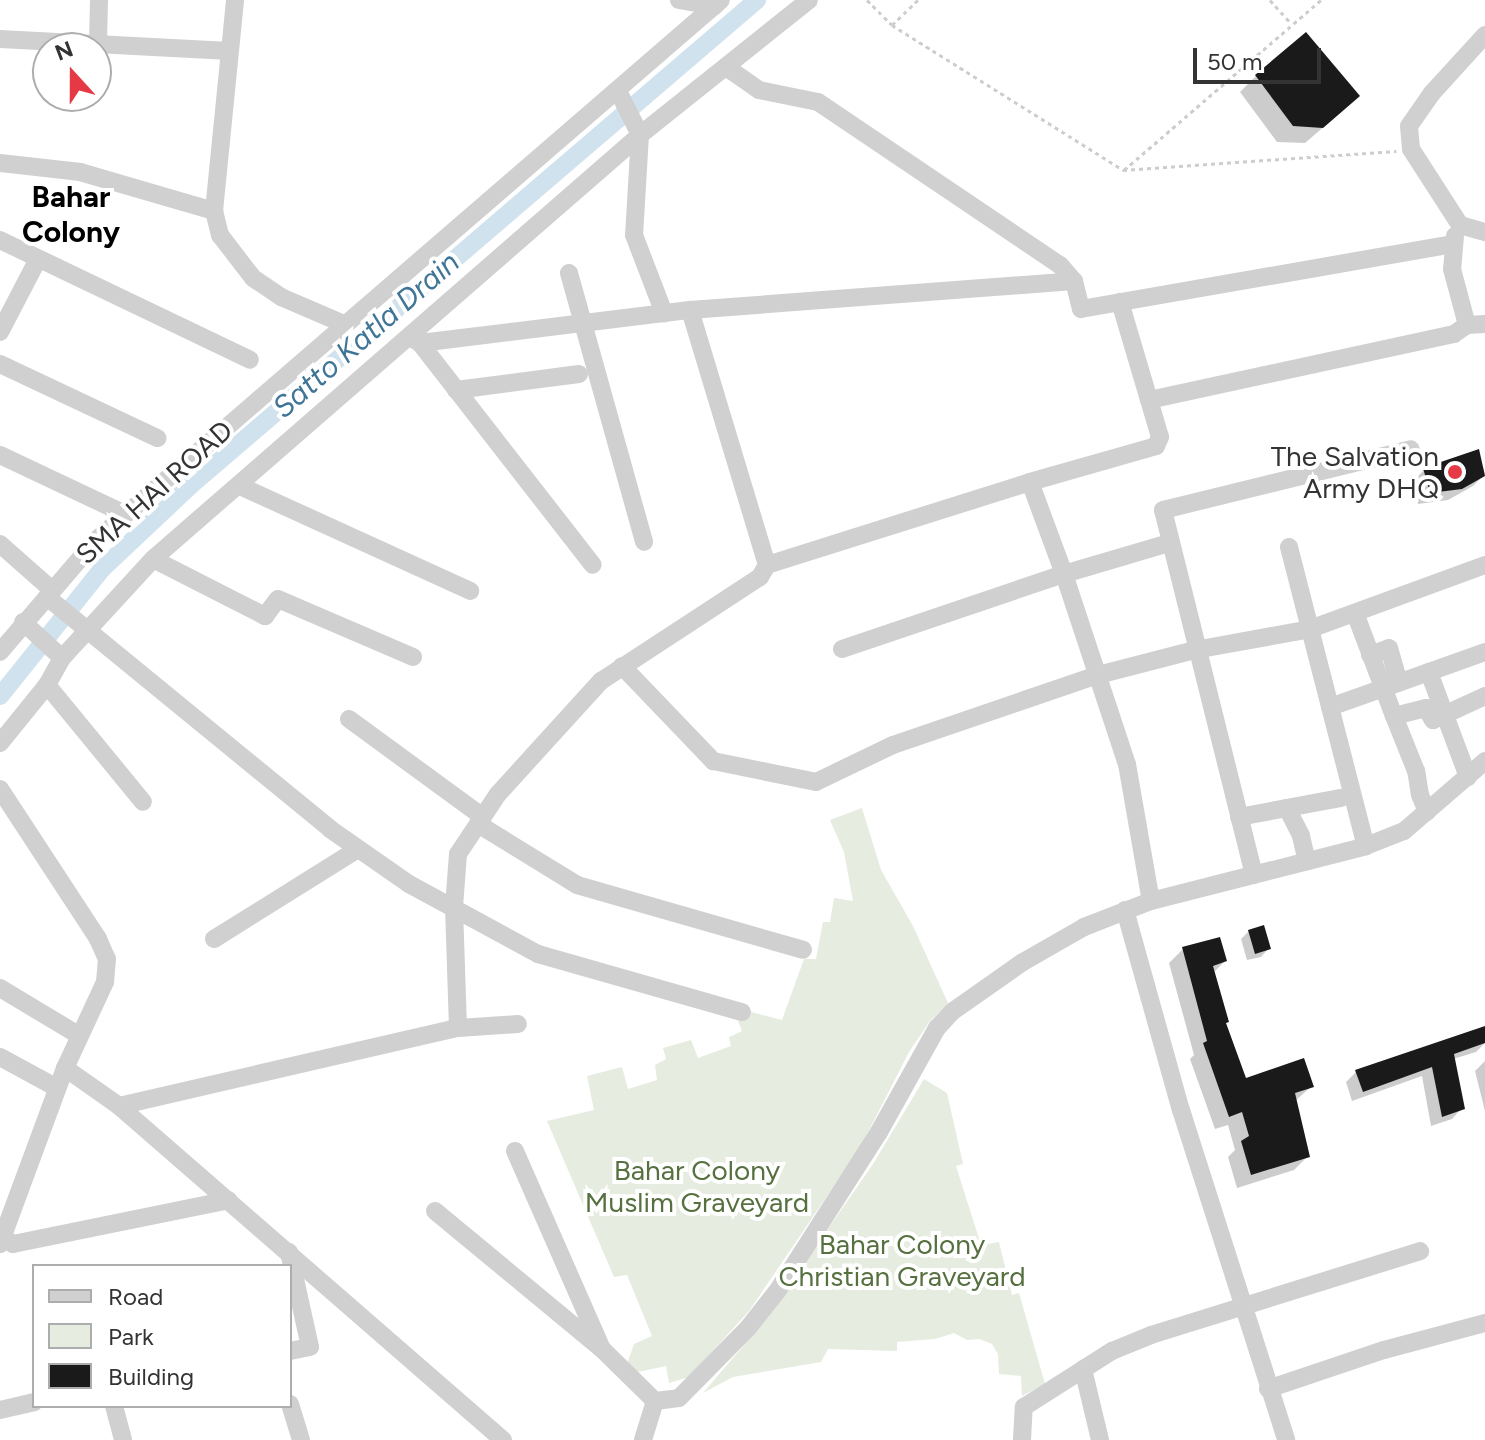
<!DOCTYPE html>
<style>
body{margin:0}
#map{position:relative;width:1485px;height:1440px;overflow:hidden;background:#fff;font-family:Figtree,sans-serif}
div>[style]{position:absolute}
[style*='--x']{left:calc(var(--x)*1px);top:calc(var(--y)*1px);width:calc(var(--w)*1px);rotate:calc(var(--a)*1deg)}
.green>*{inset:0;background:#e6ecdf}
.shadow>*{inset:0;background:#0003}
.canal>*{height:18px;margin:-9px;padding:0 9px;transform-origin:9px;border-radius:9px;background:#cfe2ee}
.building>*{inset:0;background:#1a1a1a}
.path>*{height:3px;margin-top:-1.5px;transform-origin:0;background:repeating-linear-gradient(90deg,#cdcdcd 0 4px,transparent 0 8px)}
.minor>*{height:18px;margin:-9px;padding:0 9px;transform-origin:9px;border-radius:9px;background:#d0d0d0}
.dots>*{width:22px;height:22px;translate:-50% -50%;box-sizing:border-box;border:4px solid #fff;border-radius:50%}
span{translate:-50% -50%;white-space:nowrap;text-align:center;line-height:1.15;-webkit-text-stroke:8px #fff;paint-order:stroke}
.poi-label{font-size:28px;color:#333}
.right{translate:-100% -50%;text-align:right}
.street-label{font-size:28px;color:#333}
.park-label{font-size:28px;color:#56703f}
.neighbourhood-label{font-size:30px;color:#000;font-weight:700}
.water-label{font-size:30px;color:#3f7597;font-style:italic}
.legend{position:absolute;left:32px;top:1264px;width:260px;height:144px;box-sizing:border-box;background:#fff;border:2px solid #adadad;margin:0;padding:10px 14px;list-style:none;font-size:24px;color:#333}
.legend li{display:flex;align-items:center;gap:16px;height:40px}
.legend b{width:40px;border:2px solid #adadad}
.north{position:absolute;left:32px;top:32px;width:80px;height:80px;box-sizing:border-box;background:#fff;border:2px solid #adadad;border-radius:50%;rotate:339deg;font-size:22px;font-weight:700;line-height:32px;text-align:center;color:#333}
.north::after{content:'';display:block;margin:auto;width:28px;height:36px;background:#e63946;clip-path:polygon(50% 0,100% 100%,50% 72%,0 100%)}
.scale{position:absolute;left:1193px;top:48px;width:128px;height:36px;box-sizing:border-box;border:4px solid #333;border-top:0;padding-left:10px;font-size:24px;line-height:28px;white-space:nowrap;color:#333;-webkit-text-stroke:6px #fff;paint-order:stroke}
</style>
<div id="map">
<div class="green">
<i style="clip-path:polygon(862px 808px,881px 870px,913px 926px,948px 1003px,930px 1021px,909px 1052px,861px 1146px,749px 1311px,689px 1377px,669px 1383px,666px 1366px,638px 1372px,627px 1364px,634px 1344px,652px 1336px,627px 1275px,614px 1277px,547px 1121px,594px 1110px,587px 1076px,622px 1067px,628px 1089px,657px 1080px,655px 1065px,666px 1059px,663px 1048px,691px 1040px,698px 1058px,731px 1046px,729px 1037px,742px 1031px,738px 1021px,751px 1012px,782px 1020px,804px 959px,816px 959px,823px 922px,830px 922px,834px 898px,853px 901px,844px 852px,830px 820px)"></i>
<i style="clip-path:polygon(924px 1079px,947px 1093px,963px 1164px,956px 1166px,981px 1245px,999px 1242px,1012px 1295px,1019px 1293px,1045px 1384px,1022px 1396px,1021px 1376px,999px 1374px,998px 1354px,992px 1344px,979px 1339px,967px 1340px,954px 1333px,935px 1339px,897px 1342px,897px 1351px,828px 1349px,821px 1362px,733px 1377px,703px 1393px,762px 1324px,873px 1164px)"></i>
</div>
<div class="shadow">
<i style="clip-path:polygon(1256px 76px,1341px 112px,1305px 143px,1277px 142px,1240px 92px)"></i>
<i style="clip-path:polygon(1478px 452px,1485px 474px,1473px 486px,1448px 500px,1418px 504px,1412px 482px,1424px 470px)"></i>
<i style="clip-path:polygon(1249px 931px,1268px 949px,1261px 957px,1247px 960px,1241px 939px)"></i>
<i style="clip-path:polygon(1183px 949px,1225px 961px,1213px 973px,1224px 1024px,1244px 1081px,1312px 1086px,1295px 1101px,1308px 1156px,1294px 1170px,1237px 1188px,1228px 1157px,1235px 1150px,1228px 1125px,1215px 1129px,1190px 1059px,1194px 1055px,1169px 963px)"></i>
<i style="clip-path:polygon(1485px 1036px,1485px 1043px,1476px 1052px,1453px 1059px,1462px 1108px,1452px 1119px,1431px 1126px,1422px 1076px,1352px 1101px,1346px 1082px,1356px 1072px)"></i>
<i style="clip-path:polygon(1485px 1061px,1485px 1111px,1475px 1071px)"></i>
</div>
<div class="canal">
<i style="--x:0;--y:696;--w:163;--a:-51.2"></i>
<i style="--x:102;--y:569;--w:121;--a:-43.3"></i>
<i style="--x:190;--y:486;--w:747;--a:-40.6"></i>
</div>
<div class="building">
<i style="clip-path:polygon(1306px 32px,1360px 96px,1323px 128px,1293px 126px,1255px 75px)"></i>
<i style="clip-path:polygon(1479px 449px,1485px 476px,1462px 489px,1430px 493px,1423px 468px)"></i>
<i style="clip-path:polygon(1264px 925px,1271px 949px,1255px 954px,1248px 930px)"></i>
<i style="clip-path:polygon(1220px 937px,1227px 961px,1213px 966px,1229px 1022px,1226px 1023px,1246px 1078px,1304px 1058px,1314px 1087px,1295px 1093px,1310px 1157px,1251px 1175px,1241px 1141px,1249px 1136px,1242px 1112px,1229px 1117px,1203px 1043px,1207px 1041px,1182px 947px)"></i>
<i style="clip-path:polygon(1485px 1026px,1485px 1043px,1454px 1054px,1465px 1109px,1442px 1117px,1432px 1067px,1363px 1092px,1355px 1070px)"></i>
</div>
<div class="path">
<i style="--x:867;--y:0;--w:35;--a:45"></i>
<i style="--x:892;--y:25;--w:273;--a:32.1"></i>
<i style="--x:1123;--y:170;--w:274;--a:-4"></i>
<i style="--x:1270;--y:0;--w:31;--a:48"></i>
<i style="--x:892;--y:25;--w:36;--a:-44"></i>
<i style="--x:1124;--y:170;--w:260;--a:-40.8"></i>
</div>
<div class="minor">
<i style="--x:679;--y:0;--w:36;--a:10"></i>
<i style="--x:1485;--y:35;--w:79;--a:132.4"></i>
<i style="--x:1432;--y:93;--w:40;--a:124.9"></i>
<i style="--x:1409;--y:126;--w:23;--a:85"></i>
<i style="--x:1411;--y:149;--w:90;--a:57.2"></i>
<i style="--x:1460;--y:225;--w:26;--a:16"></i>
<i style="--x:0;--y:39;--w:230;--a:3"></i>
<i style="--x:98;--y:44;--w:44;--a:-88.7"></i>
<i style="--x:726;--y:67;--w:40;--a:34.9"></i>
<i style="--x:759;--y:90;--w:60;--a:11.5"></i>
<i style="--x:818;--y:102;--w:292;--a:34"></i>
<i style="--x:1060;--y:265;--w:21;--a:49"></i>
<i style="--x:1074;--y:281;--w:29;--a:76"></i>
<i style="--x:1081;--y:309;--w:377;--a:-9.9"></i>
<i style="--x:618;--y:91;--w:49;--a:63.4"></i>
<i style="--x:640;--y:135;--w:100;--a:93.4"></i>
<i style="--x:634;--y:235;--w:84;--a:69"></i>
<i style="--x:0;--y:163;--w:81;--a:6.4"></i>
<i style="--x:80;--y:172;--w:140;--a:16.2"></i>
<i style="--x:214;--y:211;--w:25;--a:76"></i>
<i style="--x:220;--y:235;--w:54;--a:52.5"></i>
<i style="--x:253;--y:278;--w:34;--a:34"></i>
<i style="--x:281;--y:297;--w:69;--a:23.2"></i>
<i style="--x:214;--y:211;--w:212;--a:-84.3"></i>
<i style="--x:1455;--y:236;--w:33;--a:95"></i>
<i style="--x:1452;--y:269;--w:58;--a:75"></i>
<i style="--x:1467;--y:325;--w:18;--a:-3"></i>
<i style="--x:0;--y:240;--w:277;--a:25.6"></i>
<i style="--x:569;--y:273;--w:279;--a:74.4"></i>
<i style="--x:690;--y:310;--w:266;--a:73.2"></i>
<i style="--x:0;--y:332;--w:82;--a:-62.5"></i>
<i style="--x:412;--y:338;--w:9;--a:32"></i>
<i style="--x:420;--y:343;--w:281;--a:52.1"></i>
<i style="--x:420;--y:343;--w:272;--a:-7"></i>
<i style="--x:690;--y:310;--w:385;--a:-4.3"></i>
<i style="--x:0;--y:364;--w:174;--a:25.2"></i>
<i style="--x:456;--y:390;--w:124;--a:-7.4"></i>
<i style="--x:1149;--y:400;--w:312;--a:-12.2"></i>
<i style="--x:1454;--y:334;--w:16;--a:-35"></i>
<i style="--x:0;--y:455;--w:138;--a:25.3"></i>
<i style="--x:1030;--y:482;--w:98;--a:69.7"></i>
<i style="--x:1064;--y:574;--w:200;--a:71.7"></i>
<i style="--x:1127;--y:764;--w:139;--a:80.1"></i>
<i style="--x:240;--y:486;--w:253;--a:24.5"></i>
<i style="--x:0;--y:544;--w:68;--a:41.4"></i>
<i style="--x:1289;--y:547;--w:309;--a:75.6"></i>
<i style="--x:153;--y:559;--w:126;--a:27"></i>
<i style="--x:265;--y:616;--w:21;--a:-53"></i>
<i style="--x:278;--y:599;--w:147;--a:23.2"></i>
<i style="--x:47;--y:597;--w:366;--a:39.3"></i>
<i style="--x:330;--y:829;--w:96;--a:34.8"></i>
<i style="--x:409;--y:884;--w:147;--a:28.5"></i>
<i style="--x:538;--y:954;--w:212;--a:15.9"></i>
<i style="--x:1355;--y:613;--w:110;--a:69.3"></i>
<i style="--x:23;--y:622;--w:53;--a:42.7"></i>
<i style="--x:842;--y:649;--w:234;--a:-18.7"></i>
<i style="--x:1064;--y:574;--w:109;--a:-16.4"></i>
<i style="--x:0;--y:652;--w:146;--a:-49.4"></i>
<i style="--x:95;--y:541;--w:827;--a:-40.83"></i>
<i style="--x:1370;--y:655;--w:20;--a:-20"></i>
<i style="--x:1389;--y:648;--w:36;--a:74"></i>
<i style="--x:622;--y:666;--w:132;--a:46.2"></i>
<i style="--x:713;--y:761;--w:105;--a:11.5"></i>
<i style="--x:816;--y:782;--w:85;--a:-25.7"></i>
<i style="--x:893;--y:745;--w:217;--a:-18.9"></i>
<i style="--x:1098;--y:675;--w:100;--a:-14.5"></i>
<i style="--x:1195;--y:650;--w:117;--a:-10.3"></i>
<i style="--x:1310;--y:629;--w:186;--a:-20.1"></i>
<i style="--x:47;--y:685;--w:151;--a:50.6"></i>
<i style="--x:1330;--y:707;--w:105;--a:-19.5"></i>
<i style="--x:349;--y:719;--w:166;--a:36.2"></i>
<i style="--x:0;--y:743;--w:75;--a:-51"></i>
<i style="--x:47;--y:685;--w:31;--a:-61"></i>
<i style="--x:62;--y:658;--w:134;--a:-47.4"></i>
<i style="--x:153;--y:559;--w:646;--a:-41.04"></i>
<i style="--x:640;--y:135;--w:216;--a:-38.6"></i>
<i style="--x:1468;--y:777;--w:112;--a:-110.4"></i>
<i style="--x:1429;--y:672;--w:59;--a:-19.7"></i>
<i style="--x:0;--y:789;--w:179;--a:56.8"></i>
<i style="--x:98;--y:939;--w:22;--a:66"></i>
<i style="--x:107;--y:959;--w:23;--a:95"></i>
<i style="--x:105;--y:982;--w:95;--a:114.9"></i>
<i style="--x:65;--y:1068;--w:188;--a:110.3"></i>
<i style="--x:1287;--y:808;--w:31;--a:63"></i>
<i style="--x:1301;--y:836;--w:26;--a:77"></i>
<i style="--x:1427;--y:812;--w:18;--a:-112"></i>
<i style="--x:1420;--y:795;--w:24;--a:-99"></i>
<i style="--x:1416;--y:771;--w:59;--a:-111.8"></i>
<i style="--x:1394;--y:716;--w:33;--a:-14"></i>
<i style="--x:1426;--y:708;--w:14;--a:60"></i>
<i style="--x:1433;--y:720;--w:57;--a:-24.8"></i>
<i style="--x:1239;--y:817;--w:104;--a:-10.6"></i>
<i style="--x:478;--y:824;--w:116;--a:31.6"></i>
<i style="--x:577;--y:885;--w:235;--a:16"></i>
<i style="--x:1254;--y:875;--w:376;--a:-104"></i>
<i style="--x:1163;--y:510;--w:255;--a:-13.8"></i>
<i style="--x:1125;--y:910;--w:208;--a:74.4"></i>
<i style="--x:1181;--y:1110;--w:346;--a:72.3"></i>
<i style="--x:214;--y:939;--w:170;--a:-32"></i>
<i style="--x:0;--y:988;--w:93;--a:31"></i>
<i style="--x:458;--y:1028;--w:121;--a:-91.9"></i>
<i style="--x:454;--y:907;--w:53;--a:-85.7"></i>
<i style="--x:458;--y:854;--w:72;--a:-56.3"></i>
<i style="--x:498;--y:794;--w:153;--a:-47.7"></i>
<i style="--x:601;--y:681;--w:190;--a:-33.2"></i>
<i style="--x:760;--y:577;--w:14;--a:-60"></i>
<i style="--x:767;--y:565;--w:276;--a:-17.5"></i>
<i style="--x:1030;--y:482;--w:131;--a:-15.9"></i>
<i style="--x:1156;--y:446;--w:10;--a:-66"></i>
<i style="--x:1160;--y:437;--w:141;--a:-106.5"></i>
<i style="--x:0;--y:1057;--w:65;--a:28.5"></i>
<i style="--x:65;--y:1068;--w:66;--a:35.1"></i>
<i style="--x:119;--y:1106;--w:509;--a:41.02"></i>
<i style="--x:119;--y:1106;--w:348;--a:-13"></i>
<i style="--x:458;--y:1028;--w:60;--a:-3.8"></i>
<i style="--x:515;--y:1151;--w:214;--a:66.3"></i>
<i style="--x:435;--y:1211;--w:217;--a:39.6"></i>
<i style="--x:602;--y:1349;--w:74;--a:44.5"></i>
<i style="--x:0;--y:1235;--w:16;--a:35"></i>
<i style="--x:13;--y:1244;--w:220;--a:-11.5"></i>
<i style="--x:289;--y:1252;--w:97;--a:77.5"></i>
<i style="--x:310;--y:1347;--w:20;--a:169"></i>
<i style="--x:1083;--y:1369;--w:73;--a:76.5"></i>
<i style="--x:1268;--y:1389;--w:122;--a:-18.6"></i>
<i style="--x:1384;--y:1350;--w:105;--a:-15"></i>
<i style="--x:290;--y:1404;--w:38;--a:73"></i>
<i style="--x:114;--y:1406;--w:35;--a:75"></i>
<i style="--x:0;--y:1410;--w:35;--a:-13"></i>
<i style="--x:643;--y:1440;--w:41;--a:-72.9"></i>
<i style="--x:655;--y:1401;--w:24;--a:-7"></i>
<i style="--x:679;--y:1398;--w:98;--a:-45.4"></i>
<i style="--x:748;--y:1328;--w:48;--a:-51.7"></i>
<i style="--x:778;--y:1290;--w:188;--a:-57.4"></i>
<i style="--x:879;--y:1132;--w:119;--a:-60.9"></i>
<i style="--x:937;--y:1028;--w:23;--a:-47"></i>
<i style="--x:953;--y:1011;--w:85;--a:-35"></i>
<i style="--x:1023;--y:962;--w:70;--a:-29.8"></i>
<i style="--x:1084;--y:927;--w:72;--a:-21.2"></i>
<i style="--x:1151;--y:901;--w:222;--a:-14.3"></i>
<i style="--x:1366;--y:846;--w:41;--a:-21.5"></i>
<i style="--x:1404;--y:831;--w:107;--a:-40.8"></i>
<i style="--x:1022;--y:1440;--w:33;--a:-87"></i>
<i style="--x:1024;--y:1407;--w:104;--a:-32.5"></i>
<i style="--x:1112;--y:1351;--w:42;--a:-22.3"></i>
<i style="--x:1151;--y:1335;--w:282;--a:-17.3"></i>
</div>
<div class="dots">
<i style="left:1455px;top:472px;background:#e63946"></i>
</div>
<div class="poi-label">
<span class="right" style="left:1439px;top:472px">The Salvation<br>Army DHQ</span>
</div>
<div class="street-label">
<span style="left:154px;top:492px;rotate:-42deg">SMA HAI ROAD</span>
</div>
<div class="park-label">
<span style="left:697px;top:1186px">Bahar Colony<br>Muslim Graveyard</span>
<span style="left:902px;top:1260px">Bahar Colony<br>Christian Graveyard</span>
</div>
<div class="neighbourhood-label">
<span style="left:71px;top:214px">Bahar<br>Colony</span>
</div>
<div class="water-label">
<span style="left:366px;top:335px;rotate:-41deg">Satto Katla Drain</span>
</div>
<ul class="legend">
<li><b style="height:10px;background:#d0d0d0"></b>Road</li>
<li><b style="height:22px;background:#e6ecdf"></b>Park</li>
<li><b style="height:22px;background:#1a1a1a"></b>Building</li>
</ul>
<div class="north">N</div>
<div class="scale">50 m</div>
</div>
